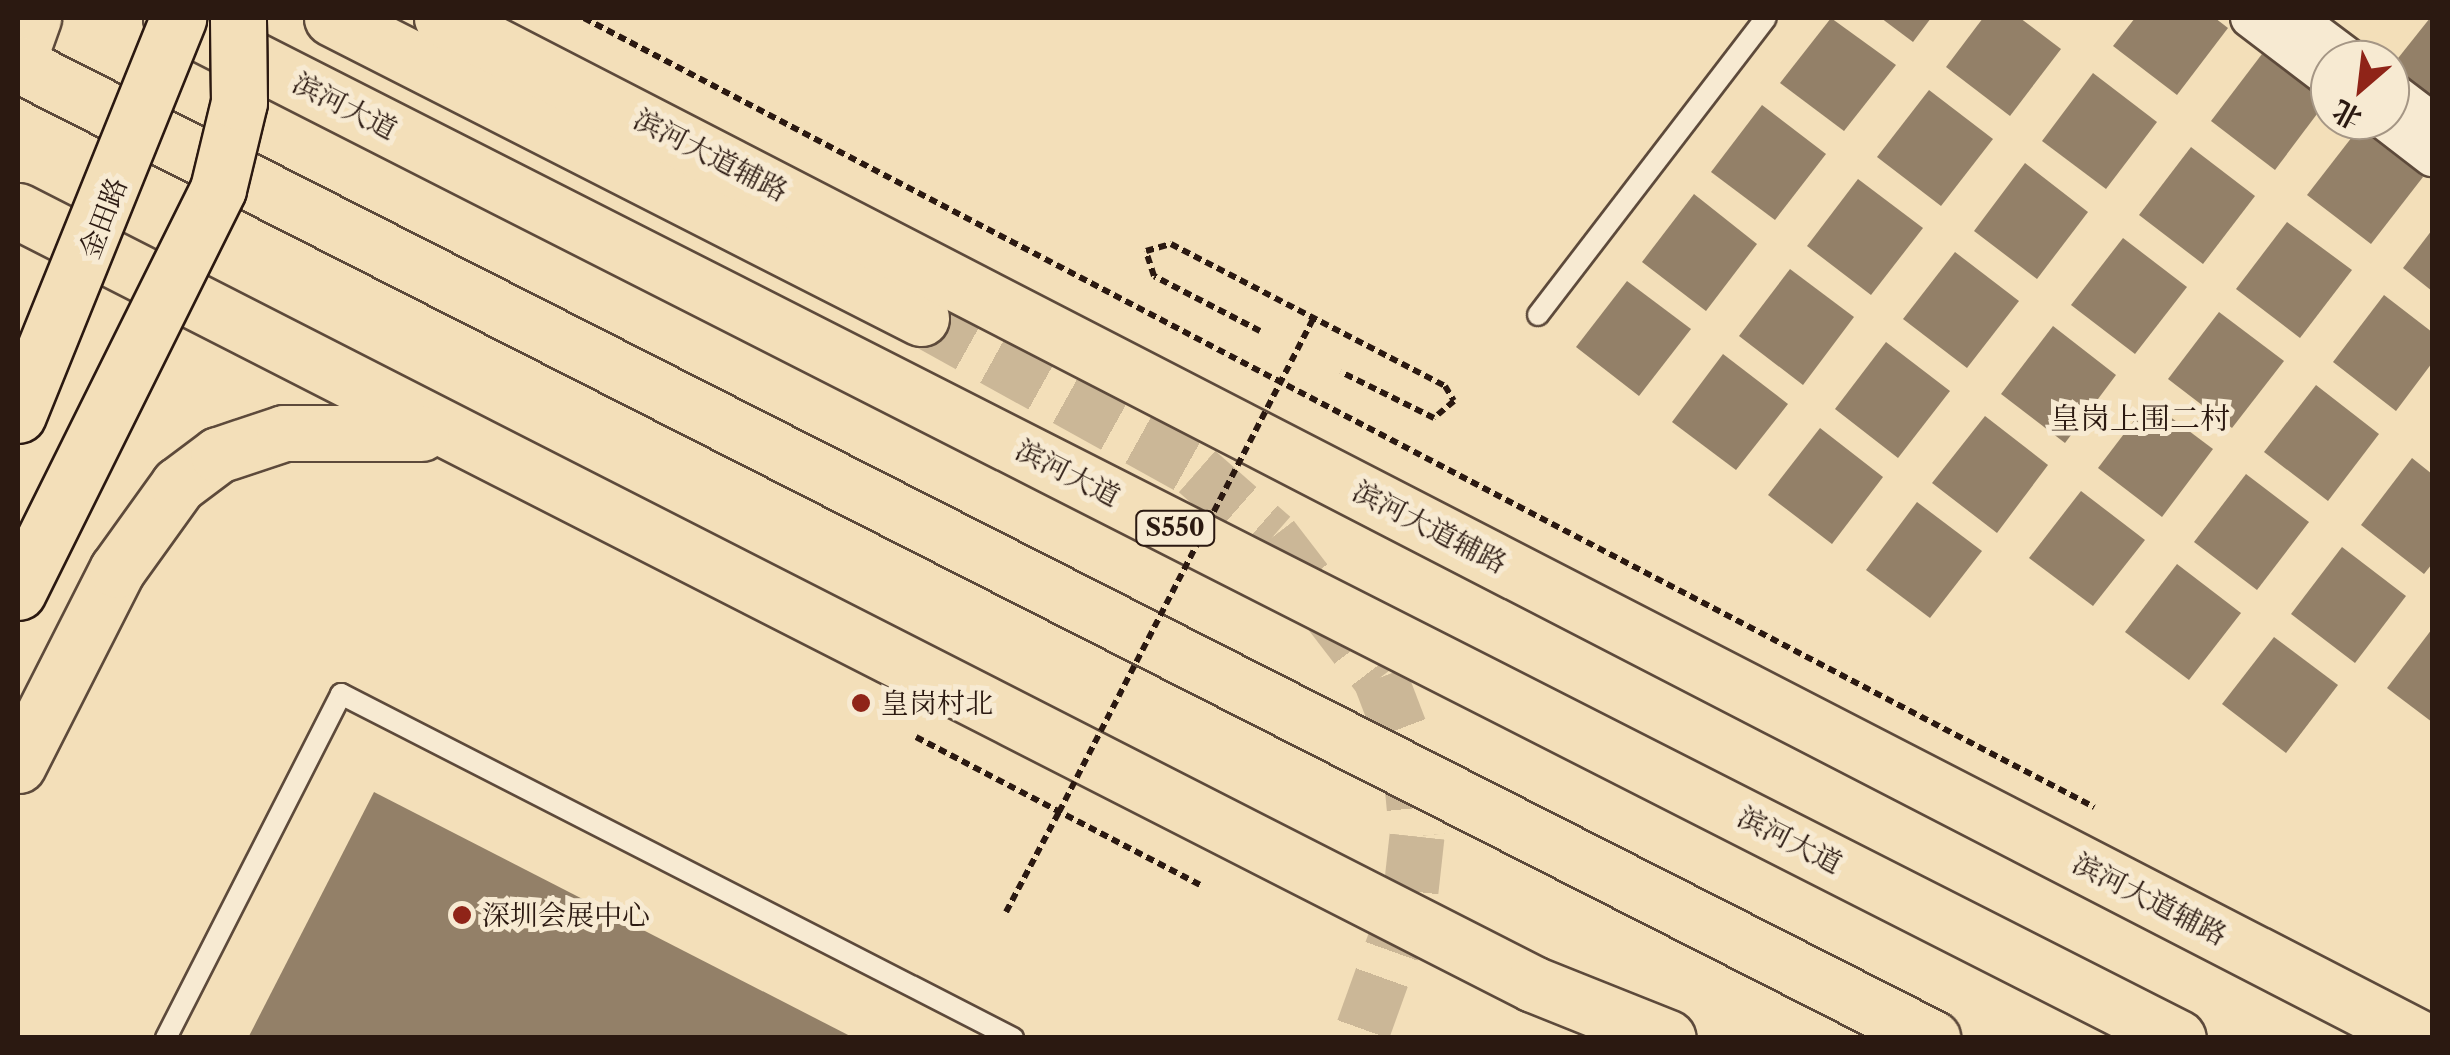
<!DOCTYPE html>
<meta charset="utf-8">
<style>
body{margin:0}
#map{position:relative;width:2450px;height:1055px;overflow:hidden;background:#f3dfb9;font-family:"Libre Caslon Text","Noto Serif SC",serif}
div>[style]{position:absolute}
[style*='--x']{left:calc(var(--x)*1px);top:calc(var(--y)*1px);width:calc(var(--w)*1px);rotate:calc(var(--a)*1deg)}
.building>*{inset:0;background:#938068}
.primary-tunnel>*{height:55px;margin-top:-27.5px;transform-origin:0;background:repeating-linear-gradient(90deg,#cbb797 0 55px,transparent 0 83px)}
.path>*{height:6px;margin-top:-3px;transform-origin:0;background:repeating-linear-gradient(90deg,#2b1911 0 8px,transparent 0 13px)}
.roads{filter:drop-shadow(2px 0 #5d4a3b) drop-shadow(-2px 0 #5d4a3b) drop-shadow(0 2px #5d4a3b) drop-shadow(0 -2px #5d4a3b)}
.service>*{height:20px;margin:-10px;padding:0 10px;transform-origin:10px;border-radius:10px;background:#f7ead2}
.minor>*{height:38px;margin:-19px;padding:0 19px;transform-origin:19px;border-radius:19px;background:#f7ead2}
.primary>*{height:55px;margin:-27.5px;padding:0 27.5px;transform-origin:27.5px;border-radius:27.5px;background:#f3dfb9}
.trunk>*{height:55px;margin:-27.5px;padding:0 27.5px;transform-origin:27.5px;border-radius:27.5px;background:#f3dfb9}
.path-bridge>*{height:6px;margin-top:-3px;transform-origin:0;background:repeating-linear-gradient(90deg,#2b1911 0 8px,transparent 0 13px)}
.bridges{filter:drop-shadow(2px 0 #2b1911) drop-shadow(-2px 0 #2b1911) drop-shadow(0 2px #2b1911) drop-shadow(0 -2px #2b1911)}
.primary-bridge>*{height:55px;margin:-27.5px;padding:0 27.5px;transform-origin:27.5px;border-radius:27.5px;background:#f3dfb9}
.dots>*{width:28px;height:28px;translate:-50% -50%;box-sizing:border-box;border:5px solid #f7ead2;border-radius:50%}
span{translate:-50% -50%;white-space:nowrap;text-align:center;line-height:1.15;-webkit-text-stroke:10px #f7ead2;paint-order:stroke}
.shield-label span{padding:2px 8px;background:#f7ead2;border:2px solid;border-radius:8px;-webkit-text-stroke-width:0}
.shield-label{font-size:25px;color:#2b1911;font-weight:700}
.street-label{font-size:28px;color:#2b1911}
.poi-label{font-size:28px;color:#2b1911}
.left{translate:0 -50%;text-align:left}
.neighbourhood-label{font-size:30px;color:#2b1911}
.frame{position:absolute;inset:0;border:20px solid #2b1911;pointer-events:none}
.north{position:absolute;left:2310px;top:40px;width:100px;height:100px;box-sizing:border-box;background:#f7ead2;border:2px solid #a59685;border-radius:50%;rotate:208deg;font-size:28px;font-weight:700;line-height:40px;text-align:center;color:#2b1911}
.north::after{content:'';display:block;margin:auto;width:35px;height:45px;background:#8f2418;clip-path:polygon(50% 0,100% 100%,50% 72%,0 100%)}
</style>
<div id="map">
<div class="building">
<i style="clip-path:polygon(1831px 18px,1896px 65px,1844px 131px,1780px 83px)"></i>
<i style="clip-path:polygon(1881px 18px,1931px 18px,1913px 42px)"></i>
<i style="clip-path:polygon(1983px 18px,2020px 18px,2061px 49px,2010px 116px,1946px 67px)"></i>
<i style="clip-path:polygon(2135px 18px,2215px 18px,2228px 28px,2177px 95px,2113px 46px)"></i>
<i style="clip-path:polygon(2430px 18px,2432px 18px,2432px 98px,2391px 67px)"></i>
<i style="clip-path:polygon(2262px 54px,2326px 102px,2275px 170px,2211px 121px)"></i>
<i style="clip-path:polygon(2093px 73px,2157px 122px,2106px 189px,2042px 141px)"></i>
<i style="clip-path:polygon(1929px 90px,1993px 139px,1941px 206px,1877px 157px)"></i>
<i style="clip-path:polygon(1762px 105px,1826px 154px,1775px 220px,1711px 172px)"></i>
<i style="clip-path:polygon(2359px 128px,2423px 177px,2371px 244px,2307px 195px)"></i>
<i style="clip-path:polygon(2191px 147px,2255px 196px,2203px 264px,2139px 215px)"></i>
<i style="clip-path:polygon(2025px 163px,2088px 212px,2037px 279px,1974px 231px)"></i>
<i style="clip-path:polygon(1858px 179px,1923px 228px,1871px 295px,1807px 246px)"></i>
<i style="clip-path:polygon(1694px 194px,1757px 244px,1706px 311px,1642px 262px)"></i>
<i style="clip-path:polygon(2287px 222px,2352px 270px,2300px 338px,2236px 289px)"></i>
<i style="clip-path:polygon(2432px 230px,2432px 291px,2403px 268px)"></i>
<i style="clip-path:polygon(2123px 238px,2187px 287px,2135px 354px,2071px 305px)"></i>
<i style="clip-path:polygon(1955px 252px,2019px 301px,1967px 368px,1903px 319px)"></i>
<i style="clip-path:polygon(1790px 269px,1854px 317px,1803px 385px,1739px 336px)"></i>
<i style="clip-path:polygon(1627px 281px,1691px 329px,1639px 396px,1576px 347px)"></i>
<i style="clip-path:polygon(2384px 295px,2432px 332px,2432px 363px,2396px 411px,2333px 362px)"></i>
<i style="clip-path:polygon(2219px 312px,2284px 361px,2232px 428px,2168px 379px)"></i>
<i style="clip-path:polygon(2053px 326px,2116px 375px,2065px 443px,2001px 394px)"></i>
<i style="clip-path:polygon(1886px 342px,1950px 391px,1898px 458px,1835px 409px)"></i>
<i style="clip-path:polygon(1723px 354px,1788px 404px,1736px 470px,1672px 422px)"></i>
<i style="clip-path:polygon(2316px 385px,2379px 434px,2328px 501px,2264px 452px)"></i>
<i style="clip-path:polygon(2149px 401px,2213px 449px,2162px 517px,2098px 468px)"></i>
<i style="clip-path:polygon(1985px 416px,2048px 465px,1997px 533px,1932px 483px)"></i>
<i style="clip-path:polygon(1820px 428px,1883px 477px,1832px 544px,1768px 495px)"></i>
<i style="clip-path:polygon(2412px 458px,2432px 474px,2432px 564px,2424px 574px,2361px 525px)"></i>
<i style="clip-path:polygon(2246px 474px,2309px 522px,2257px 590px,2194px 542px)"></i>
<i style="clip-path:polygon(2081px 491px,2145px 540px,2093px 606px,2029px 558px)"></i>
<i style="clip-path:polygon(1917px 502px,1982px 551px,1930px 618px,1866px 570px)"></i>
<i style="clip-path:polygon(2342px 547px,2406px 596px,2355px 663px,2291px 614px)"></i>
<i style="clip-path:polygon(2177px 564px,2241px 613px,2189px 680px,2125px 632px)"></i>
<i style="clip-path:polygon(2432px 629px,2432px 722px,2387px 688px)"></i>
<i style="clip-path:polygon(2274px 637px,2338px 685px,2286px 753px,2222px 704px)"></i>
<i style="clip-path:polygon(374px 792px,854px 1038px,248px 1038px)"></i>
</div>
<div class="primary-tunnel">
<i style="--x:921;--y:318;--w:316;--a:29"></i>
<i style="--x:1197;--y:471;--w:100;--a:41.3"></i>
<i style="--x:1272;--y:537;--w:177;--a:52.4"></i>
<i style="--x:1380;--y:677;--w:81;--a:69.1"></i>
<i style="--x:1409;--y:753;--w:83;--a:84.5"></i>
<i style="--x:1417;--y:836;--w:63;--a:96.3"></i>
<i style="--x:1410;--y:899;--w:148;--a:109.8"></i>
</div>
<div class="path">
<i style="--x:584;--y:18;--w:1704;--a:27.59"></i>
<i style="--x:1260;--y:331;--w:119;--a:-152.6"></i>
<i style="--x:1154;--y:276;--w:26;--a:-108"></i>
<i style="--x:1146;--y:251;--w:26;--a:-16"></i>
<i style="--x:1171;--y:244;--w:309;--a:27.4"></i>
<i style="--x:1445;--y:386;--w:17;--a:59"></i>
<i style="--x:1454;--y:401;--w:26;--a:140"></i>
<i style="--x:1434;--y:418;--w:104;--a:-153.7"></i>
<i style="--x:916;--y:737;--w:320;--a:27.5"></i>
<i style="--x:1006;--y:912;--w:113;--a:-62.1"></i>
</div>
<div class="roads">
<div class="service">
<i style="--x:1538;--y:315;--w:374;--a:-52.5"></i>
<i style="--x:166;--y:1038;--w:386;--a:-63"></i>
<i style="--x:341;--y:694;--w:755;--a:27.11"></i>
</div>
<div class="minor">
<i style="--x:2250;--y:18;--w:101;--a:37.3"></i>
<i style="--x:2295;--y:18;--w:70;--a:36.9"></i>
<i style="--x:2390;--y:90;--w:53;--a:37.3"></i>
<i style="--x:2384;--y:120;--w:61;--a:37.6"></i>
</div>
<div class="primary">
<i style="--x:332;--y:18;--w:661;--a:26.99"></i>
<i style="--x:442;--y:18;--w:2225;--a:27.29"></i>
<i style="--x:18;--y:60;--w:45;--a:-70.3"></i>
<i style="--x:18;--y:211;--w:1701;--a:27.03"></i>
<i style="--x:1533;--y:984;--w:145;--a:21.8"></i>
<i style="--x:18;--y:765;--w:219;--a:-63.1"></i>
<i style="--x:117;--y:570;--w:105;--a:-54.3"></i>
<i style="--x:178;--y:485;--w:50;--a:-36.9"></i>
<i style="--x:218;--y:455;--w:70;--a:-18.4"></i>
<i style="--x:284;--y:433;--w:137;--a:0"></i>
</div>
<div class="trunk">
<i style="--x:171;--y:18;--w:2251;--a:26.94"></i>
<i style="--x:18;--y:64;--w:2148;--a:26.97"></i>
</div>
</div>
<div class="path-bridge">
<i style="--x:1059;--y:812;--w:557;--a:-62.74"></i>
</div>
<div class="bridges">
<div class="primary-bridge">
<i style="--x:18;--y:415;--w:428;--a:-68"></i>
<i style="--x:18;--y:592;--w:450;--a:-63.6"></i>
<i style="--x:218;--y:189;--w:89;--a:-76.4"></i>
<i style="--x:239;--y:102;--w:84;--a:-90.7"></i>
</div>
</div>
<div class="dots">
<i style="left:861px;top:703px;background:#8f2418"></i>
<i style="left:462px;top:915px;background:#8f2418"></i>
</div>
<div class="shield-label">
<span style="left:1175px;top:528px">S550</span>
</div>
<div class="street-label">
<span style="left:345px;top:106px;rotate:27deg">滨河大道</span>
<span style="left:711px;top:155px;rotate:27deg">滨河大道辅路</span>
<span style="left:103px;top:218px;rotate:-69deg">金田路</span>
<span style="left:1068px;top:473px;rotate:27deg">滨河大道</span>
<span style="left:1430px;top:527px;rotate:27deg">滨河大道辅路</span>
<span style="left:1790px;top:840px;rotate:27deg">滨河大道</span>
<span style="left:2150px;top:899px;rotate:27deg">滨河大道辅路</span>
</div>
<div class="poi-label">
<span class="left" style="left:881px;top:703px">皇岗村北</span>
<span class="left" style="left:482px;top:915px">深圳会展中心</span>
</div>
<div class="neighbourhood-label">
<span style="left:2140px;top:419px">皇岗上围二村</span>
</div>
<div class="frame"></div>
<div class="north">北</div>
</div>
